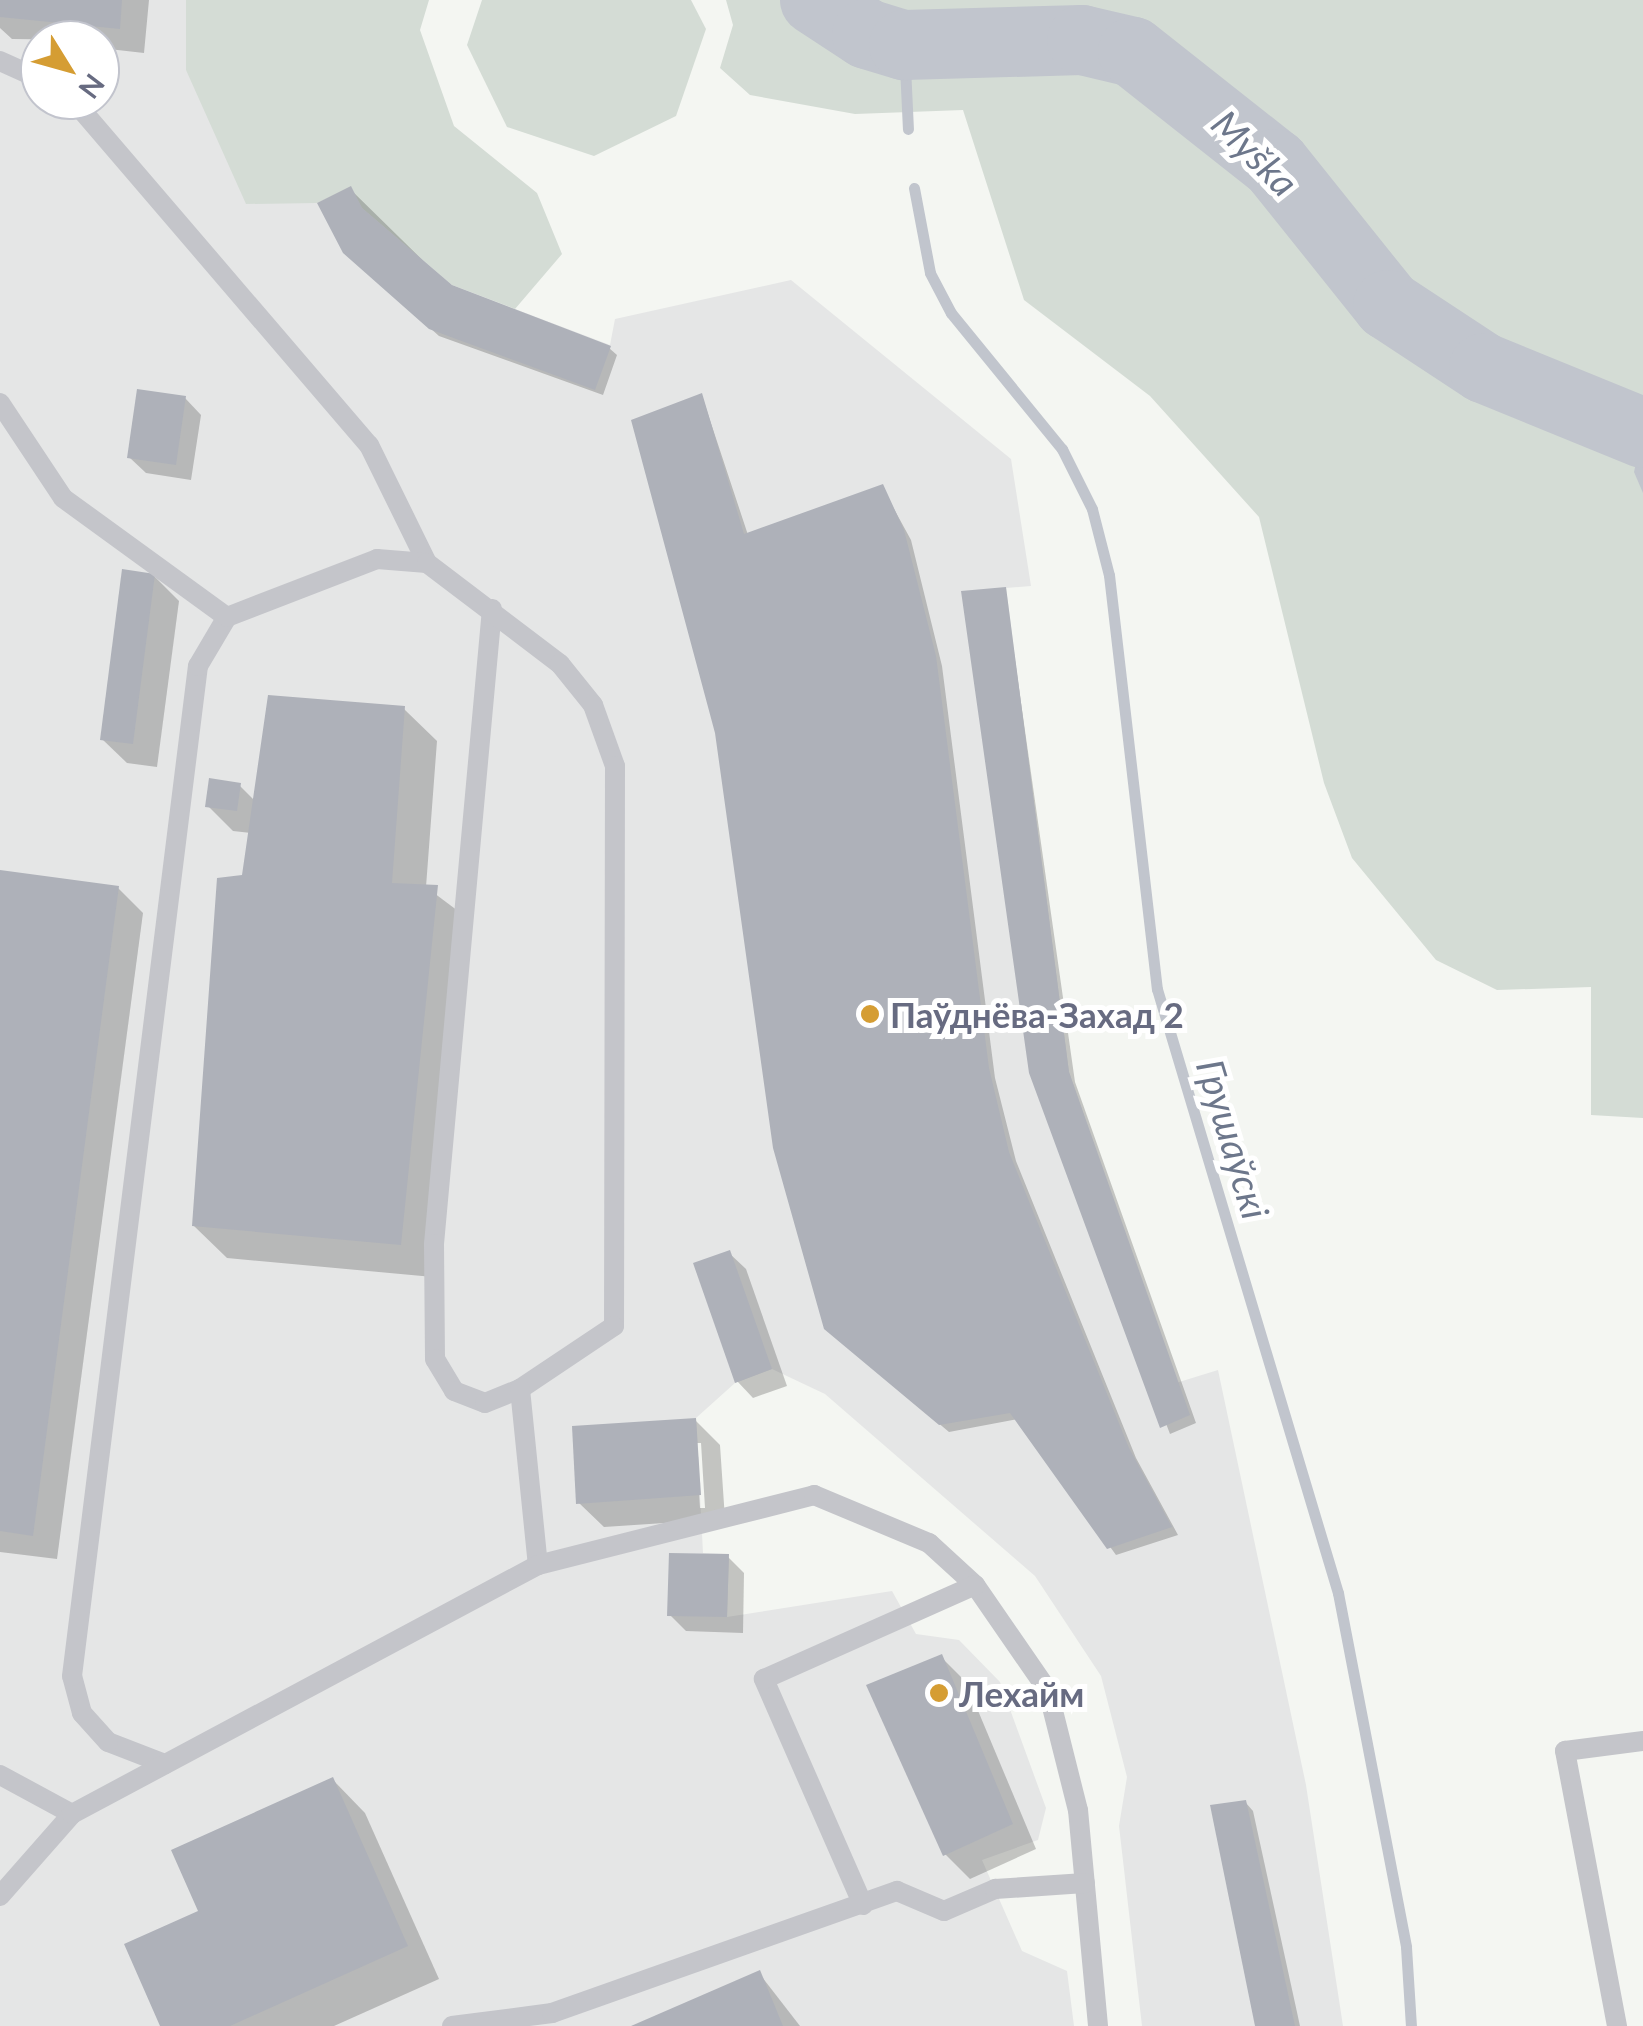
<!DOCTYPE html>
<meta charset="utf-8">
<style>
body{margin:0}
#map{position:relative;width:1643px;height:2026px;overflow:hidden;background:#f4f6f2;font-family:Lato,sans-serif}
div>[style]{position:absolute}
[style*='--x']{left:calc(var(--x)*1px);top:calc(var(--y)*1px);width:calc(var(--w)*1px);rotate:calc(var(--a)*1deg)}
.built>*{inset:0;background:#e5e6e6}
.green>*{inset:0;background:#d4dcd5}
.water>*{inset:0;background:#c1c5cd}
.shadow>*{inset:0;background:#0003}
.stream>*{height:11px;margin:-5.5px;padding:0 5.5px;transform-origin:5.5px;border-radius:5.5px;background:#c1c5cd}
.river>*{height:70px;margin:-35px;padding:0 35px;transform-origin:35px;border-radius:35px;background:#c1c5cd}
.building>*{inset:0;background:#aeb1b9}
.service>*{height:20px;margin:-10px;padding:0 10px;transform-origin:10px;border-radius:10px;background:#c4c5ca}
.dots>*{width:28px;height:28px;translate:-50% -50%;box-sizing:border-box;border:5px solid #fff;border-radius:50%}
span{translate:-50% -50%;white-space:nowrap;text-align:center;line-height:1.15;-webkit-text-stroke:10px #fff;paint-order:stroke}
.poi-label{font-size:35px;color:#676b81;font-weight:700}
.left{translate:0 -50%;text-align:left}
.water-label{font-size:38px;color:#6d778b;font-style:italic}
.north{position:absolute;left:20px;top:20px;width:100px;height:100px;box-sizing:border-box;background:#fff;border:2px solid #c2c4cd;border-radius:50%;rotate:127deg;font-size:28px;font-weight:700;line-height:40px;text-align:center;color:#676b81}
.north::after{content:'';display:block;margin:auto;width:35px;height:45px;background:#d59d33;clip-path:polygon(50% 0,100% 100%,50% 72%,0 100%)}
</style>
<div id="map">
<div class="built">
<i style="clip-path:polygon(evenodd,0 0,186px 0,186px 70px,351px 186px,452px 285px,610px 345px,615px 319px,791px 280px,1011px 459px,1031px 586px,1006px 588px,1069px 1072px,1176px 1383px,1218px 1370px,1306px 1785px,1343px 2026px,1142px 2026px,1119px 1826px,1127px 1777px,1101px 1676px,1035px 1576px,825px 1394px,772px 1369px,735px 1383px,696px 1418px,703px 1553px,729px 1554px,727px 1617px,892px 1591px,916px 1634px,959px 1640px,1000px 1682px,1046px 1808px,1038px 1840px,982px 1860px,1022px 1951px,1067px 1971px,1074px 2026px,0 2026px,0 0,40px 40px,100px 40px,100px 100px,40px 100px,40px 40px)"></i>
</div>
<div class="green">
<i style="clip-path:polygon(186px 0,429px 0,420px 30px,454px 126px,537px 193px,562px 254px,515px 309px,452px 285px,362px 208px,351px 187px,317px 203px,246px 204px,186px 70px)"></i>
<i style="clip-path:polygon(482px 0,691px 0,706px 29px,676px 116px,594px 156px,507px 127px,467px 45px)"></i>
<i style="clip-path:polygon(726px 0,1643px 0,1643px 1118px,1591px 1115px,1591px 987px,1497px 990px,1436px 960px,1352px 858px,1324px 783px,1259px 517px,1150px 396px,1024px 300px,963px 110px,855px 114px,750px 95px,720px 68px,733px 25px)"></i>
</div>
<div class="water">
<i style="clip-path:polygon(1643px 431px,1643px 493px,1634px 472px)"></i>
</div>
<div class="shadow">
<i style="clip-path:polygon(0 0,149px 0,144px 53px,100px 48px,100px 40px,12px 39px,0 28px)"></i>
<i style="clip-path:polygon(350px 189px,450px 287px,609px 348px,617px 355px,603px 395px,439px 336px,354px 260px)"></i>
<i style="clip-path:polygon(702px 396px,748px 535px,882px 487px,911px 540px,942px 666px,995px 1078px,1016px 1161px,1136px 1458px,1178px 1535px,1116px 1555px,1018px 1419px,949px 1432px,835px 1336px)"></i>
<i style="clip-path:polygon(185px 398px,201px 415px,191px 480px,146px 473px,129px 457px)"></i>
<i style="clip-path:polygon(154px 576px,179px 601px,157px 767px,127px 763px,102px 739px)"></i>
<i style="clip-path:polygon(1005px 590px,1075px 1082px,1196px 1423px,1170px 1434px,1032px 1072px)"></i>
<i style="clip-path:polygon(404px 709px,437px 741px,426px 887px,470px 920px,433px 1277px,227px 1258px,194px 1226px,251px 833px,233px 831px,208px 806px,239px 785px,255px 801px)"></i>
<i style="clip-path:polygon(0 873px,118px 888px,143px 913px,57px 1559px,0 1552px)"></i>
<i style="clip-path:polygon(729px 1253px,746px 1269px,787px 1386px,753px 1398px,737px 1381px)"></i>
<i style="clip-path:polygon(evenodd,695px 1420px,720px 1445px,725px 1519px,604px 1527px,579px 1503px,695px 1420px,696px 1443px,701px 1443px,705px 1508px,700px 1508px,696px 1443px)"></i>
<i style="clip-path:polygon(728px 1557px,744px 1573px,743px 1633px,686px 1631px,670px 1615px)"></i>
<i style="clip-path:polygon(941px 1657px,966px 1682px,1036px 1849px,970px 1879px,945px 1854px)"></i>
<i style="clip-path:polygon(333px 1780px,365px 1813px,439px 1979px,334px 2026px,163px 2026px,201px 1912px)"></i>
<i style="clip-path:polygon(1246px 1803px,1253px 1811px,1300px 2026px,1258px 2026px)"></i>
<i style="clip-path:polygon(759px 1973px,800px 2026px,637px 2026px)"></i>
</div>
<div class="stream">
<i style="--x:904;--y:45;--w:84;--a:87.3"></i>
<i style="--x:914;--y:188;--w:86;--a:79.3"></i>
<i style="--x:930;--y:273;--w:45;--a:62.3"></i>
<i style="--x:951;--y:313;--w:176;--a:50.8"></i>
<i style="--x:1062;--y:449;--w:67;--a:63.4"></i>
<i style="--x:1092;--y:509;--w:68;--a:75.6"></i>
<i style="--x:1109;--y:575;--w:417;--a:83.4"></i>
<i style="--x:1157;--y:989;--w:631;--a:73.32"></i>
<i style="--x:1338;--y:1593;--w:360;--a:79.1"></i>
<i style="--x:1406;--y:1947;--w:79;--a:86.4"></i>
</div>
<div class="river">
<i style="--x:815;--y:0;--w:62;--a:33.2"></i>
<i style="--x:867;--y:34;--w:39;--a:17"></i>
<i style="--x:904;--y:45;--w:178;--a:-1.6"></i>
<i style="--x:1082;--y:40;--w:52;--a:13.2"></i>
<i style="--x:1133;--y:52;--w:181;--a:38.3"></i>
<i style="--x:1275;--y:164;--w:181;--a:51.3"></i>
<i style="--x:1388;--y:305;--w:115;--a:33.3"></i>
<i style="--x:1484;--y:368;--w:172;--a:22.2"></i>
</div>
<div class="building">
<i style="clip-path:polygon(0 0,122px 0,120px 29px,0 17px)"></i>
<i style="clip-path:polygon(351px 186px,362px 208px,452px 285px,611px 346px,595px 390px,429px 329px,343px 253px,317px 203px)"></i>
<i style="clip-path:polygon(137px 389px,186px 396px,176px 465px,127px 458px)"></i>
<i style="clip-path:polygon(702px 393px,744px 534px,883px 484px,904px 530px,936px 656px,989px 1068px,1009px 1152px,1129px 1448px,1172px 1527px,1107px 1549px,1010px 1413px,939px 1425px,824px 1329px,773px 1148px,715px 733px,631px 420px)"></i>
<i style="clip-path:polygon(122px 569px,155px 574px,133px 744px,100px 740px)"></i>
<i style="clip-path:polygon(1006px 587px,1069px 1072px,1190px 1415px,1160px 1428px,1029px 1073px,961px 591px)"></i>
<i style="clip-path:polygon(268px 695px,405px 706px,392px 883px,438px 885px,401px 1245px,192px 1226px,217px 878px,242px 875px)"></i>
<i style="clip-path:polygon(209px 778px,241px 783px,237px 811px,205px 807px)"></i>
<i style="clip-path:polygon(0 870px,119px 886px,33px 1536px,0 1531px)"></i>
<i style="clip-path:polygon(730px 1250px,772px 1369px,735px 1383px,693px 1263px)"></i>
<i style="clip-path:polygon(696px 1418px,701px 1495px,576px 1504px,572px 1426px)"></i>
<i style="clip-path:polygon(669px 1553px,729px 1554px,727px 1617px,667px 1616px)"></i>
<i style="clip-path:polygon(942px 1654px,1013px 1824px,943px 1856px,866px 1685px)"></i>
<i style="clip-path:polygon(333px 1777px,408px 1946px,230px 2026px,160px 2026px,124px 1944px,198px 1911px,171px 1850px)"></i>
<i style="clip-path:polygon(1246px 1800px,1295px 2026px,1255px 2026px,1210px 1805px)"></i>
<i style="clip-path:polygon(760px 1970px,783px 2026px,631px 2026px)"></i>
</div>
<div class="service">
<i style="--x:0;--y:61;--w:44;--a:24.2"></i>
<i style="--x:73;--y:100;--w:455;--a:49.4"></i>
<i style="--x:369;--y:445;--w:131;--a:63.8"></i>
<i style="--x:0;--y:403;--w:114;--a:56.4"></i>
<i style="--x:63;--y:498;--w:203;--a:36"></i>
<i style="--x:492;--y:609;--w:638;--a:95.22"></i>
<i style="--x:434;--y:1244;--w:115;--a:89.5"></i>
<i style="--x:435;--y:1359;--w:37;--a:59"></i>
<i style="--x:454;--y:1391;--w:33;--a:21"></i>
<i style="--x:485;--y:1403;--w:38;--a:-22"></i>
<i style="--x:165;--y:1764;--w:61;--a:-158.9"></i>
<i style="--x:108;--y:1742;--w:39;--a:-132"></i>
<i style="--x:82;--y:1713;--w:38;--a:-105"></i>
<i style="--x:72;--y:1676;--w:1018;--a:-82.89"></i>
<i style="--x:198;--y:666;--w:57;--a:-59.4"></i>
<i style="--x:227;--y:617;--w:161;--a:-21.1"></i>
<i style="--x:377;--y:559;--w:50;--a:4.6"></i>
<i style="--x:427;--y:563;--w:167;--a:37.2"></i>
<i style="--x:560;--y:664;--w:53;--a:51.2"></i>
<i style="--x:593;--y:705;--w:65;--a:70.2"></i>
<i style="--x:615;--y:766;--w:560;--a:90.1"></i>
<i style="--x:614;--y:1326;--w:113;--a:146.2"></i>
<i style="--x:520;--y:1389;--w:177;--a:84.2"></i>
<i style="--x:0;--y:1775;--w:82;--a:28.4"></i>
<i style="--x:0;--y:1896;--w:109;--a:-48.7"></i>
<i style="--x:72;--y:1814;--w:528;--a:-28.12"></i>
<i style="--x:538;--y:1565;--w:285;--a:-14.2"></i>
<i style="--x:814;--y:1495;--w:125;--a:22.7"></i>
<i style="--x:929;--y:1543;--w:62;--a:42.4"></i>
<i style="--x:975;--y:1585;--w:129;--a:55.4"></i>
<i style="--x:1048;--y:1691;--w:123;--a:75.9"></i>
<i style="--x:1078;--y:1810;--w:217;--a:84.7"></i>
<i style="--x:863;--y:1905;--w:247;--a:-113.7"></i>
<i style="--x:764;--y:1679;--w:231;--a:-24"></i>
<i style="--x:452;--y:2026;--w:101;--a:-7.4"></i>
<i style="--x:552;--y:2013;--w:366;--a:-19.5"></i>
<i style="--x:897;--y:1891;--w:51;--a:23.1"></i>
<i style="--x:944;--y:1911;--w:56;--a:-23.3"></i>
<i style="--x:995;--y:1889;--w:90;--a:-3.8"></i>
<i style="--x:1617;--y:2026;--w:280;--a:-100.7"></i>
<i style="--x:1565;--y:1751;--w:79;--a:-7.3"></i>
</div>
<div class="dots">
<i style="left:870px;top:1014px;background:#d59d33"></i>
<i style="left:939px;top:1693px;background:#d59d33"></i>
</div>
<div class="poi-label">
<span class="left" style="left:890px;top:1014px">Паўднёва-Захад 2</span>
<span class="left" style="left:959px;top:1693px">Лехайм</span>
</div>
<div class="water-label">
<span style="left:1255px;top:153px;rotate:45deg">Муška</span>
<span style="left:1233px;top:1139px;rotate:73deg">Грушаўскі</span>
</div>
<div class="north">N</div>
</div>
